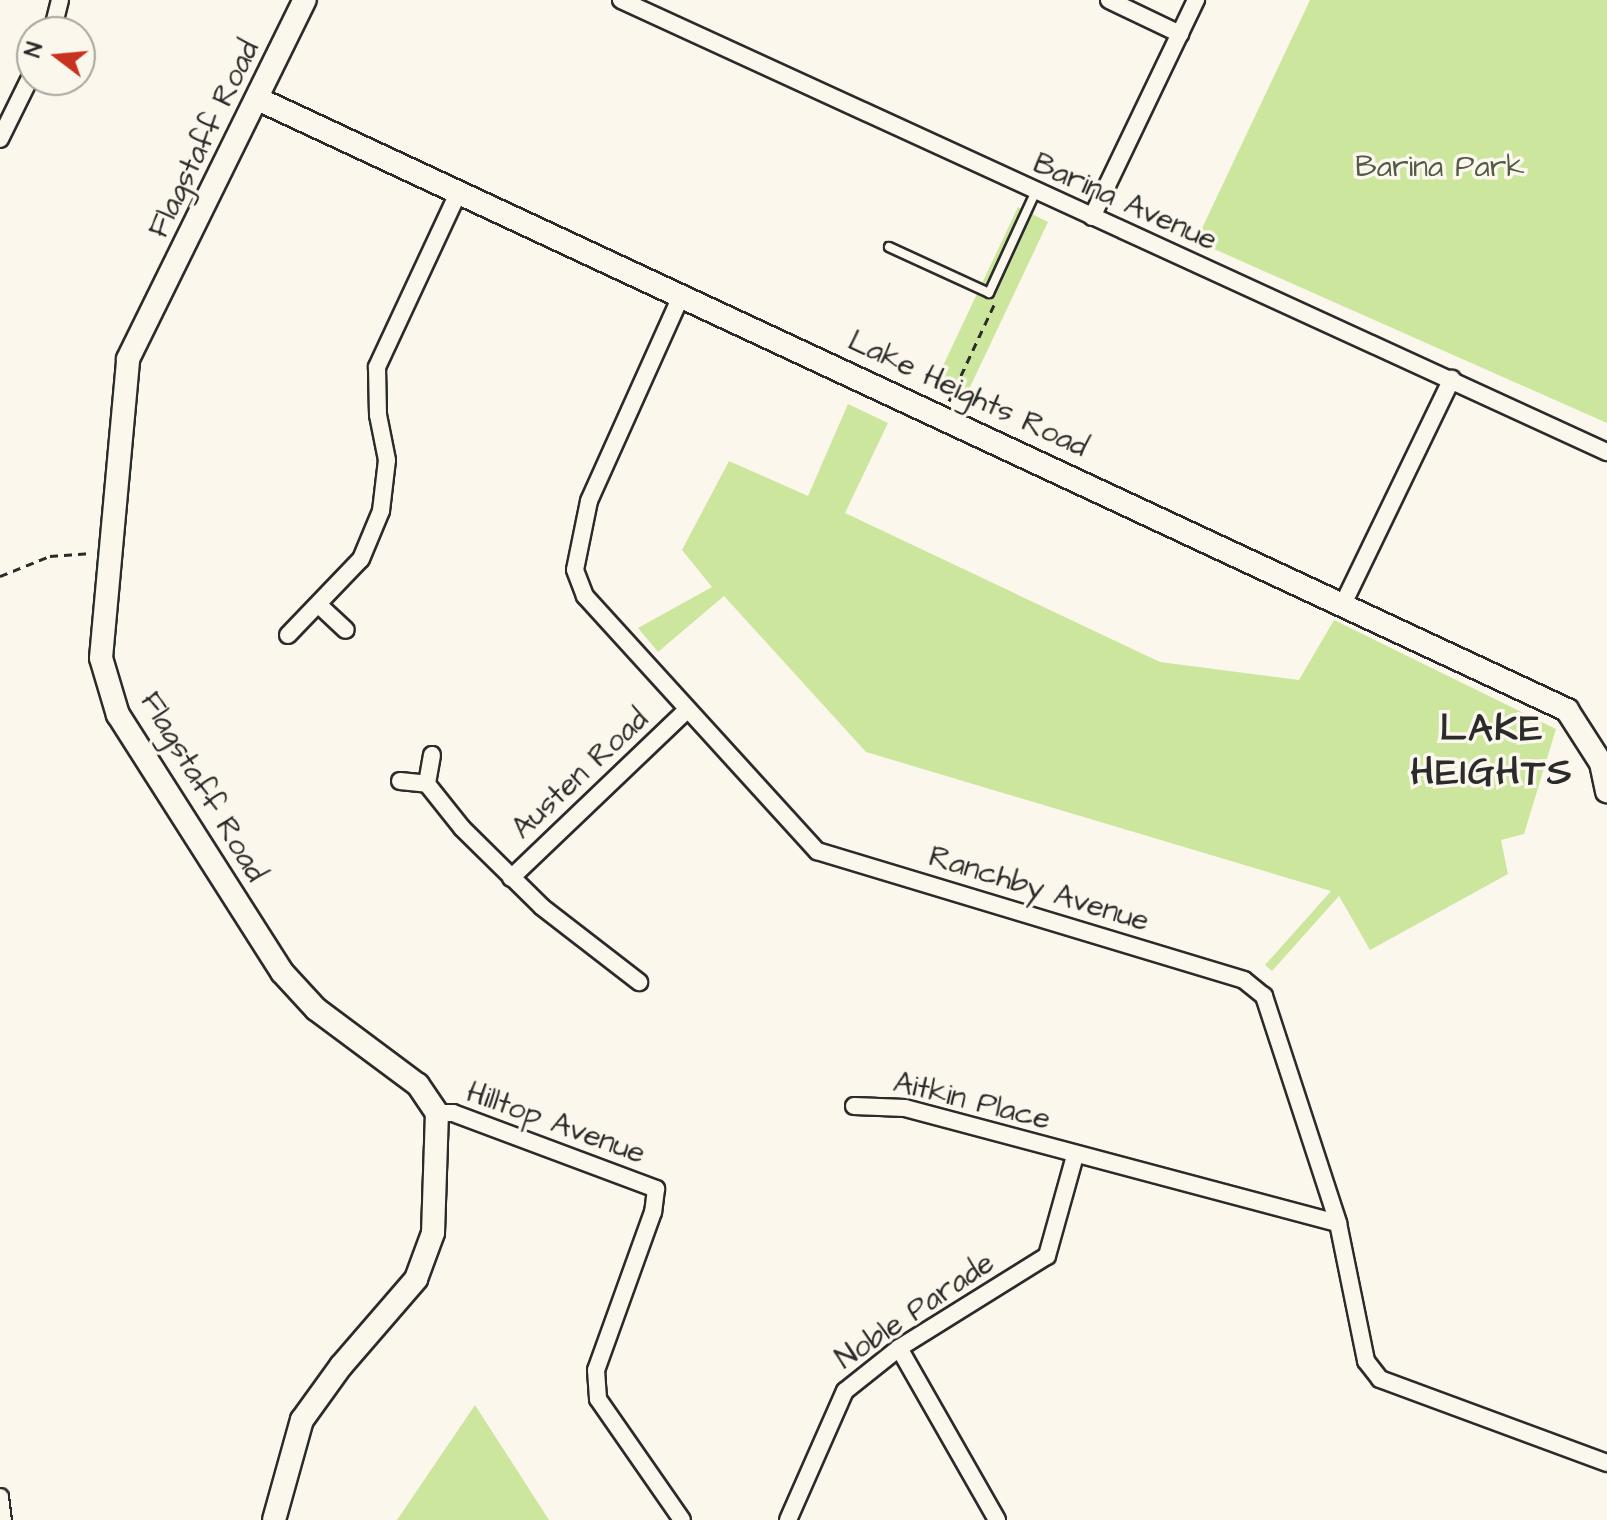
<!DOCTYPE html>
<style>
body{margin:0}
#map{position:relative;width:1607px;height:1520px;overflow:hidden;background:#fbf7ec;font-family:"Architects Daughter",sans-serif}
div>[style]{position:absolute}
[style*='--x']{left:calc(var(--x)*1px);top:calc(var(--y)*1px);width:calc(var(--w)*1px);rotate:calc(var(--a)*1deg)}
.green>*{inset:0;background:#cce79d}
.path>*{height:3px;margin-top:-1.5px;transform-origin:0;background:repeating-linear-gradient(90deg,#2b2b2b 0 8px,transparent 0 14px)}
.roads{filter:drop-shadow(2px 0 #2b2b2b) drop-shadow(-2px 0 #2b2b2b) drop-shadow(0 2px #2b2b2b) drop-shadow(0 -2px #2b2b2b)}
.lane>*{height:8px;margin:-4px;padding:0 4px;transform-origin:4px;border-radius:4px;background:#fbf7ec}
.street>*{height:16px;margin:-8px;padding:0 8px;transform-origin:8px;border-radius:8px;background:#fbf7ec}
.secondary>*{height:22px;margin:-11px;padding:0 11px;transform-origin:11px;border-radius:11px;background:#fbf7ec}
span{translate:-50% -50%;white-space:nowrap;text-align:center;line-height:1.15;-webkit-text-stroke:7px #fbf7ec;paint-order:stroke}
.street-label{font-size:30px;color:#2b2b2b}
.park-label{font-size:30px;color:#535a48}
.district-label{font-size:38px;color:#2b2b2b;font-weight:700;letter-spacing:2px}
.north{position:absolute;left:16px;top:16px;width:80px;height:80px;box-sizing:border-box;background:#fbf7ec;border:2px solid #a8a59f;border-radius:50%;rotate:286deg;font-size:22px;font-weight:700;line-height:32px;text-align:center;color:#2b2b2b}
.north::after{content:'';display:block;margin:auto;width:28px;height:36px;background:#c8321e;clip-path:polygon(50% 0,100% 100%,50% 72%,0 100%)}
</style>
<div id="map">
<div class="green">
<i style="clip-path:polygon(1310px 0,1607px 0,1607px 423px,1196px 241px)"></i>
<i style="clip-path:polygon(1018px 207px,1048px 222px,963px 402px,933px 387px)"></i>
<i style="clip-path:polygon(848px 404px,888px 423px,845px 513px,1160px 662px,1299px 680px,1334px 620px,1556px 729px,1524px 834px,1501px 840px,1508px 874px,1370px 950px,1339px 896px,1272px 971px,1265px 965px,1331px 891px,866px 752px,724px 596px,658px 652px,638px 628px,712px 587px,682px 550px,729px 461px,808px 496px)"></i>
<i style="clip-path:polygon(475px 1405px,549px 1520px,397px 1520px)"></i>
</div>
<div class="path">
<i style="--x:949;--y:401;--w:108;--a:-64.9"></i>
<i style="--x:0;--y:576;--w:54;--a:-21.8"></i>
<i style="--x:50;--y:556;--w:42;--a:-4.1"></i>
</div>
<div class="roads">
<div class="lane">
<i style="--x:889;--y:247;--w:110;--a:24.7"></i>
<i style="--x:989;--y:293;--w:110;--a:-65.3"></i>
</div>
<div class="street">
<i style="--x:621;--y:0;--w:1085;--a:24.63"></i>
<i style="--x:1109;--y:0;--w:79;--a:25.6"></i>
<i style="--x:52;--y:32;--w:33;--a:-76"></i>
<i style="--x:0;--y:139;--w:72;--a:-63.8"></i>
<i style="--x:1092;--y:217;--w:241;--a:-64.4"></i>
<i style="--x:682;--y:294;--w:227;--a:114.2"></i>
<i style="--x:589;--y:501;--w:70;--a:101.5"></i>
<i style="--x:575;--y:570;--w:28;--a:69"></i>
<i style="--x:585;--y:596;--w:345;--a:47.7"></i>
<i style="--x:817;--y:851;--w:446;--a:16.8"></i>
<i style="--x:1244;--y:980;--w:26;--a:39"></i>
<i style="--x:1264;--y:996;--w:239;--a:71.9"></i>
<i style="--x:1338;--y:1223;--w:141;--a:78.5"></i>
<i style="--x:1366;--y:1361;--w:23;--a:52"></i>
<i style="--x:1380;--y:1379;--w:242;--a:20.3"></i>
<i style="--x:1344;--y:602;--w:248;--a:-64.2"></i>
<i style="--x:320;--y:606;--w:35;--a:43"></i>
<i style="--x:288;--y:635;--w:105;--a:-46.2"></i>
<i style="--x:361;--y:559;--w:52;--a:-67.4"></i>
<i style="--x:381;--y:511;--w:51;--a:-83.3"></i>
<i style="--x:387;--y:460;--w:46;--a:-101.3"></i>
<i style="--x:378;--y:415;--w:48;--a:-91.2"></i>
<i style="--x:377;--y:367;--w:194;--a:-65"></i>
<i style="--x:432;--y:755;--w:29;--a:100"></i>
<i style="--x:427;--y:784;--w:56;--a:51.5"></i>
<i style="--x:462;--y:828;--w:112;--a:44.6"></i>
<i style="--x:542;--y:907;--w:123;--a:37.7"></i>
<i style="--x:400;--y:781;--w:27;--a:6"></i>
<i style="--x:511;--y:878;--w:243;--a:-43.7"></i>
<i style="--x:854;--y:1106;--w:51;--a:2.2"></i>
<i style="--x:905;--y:1108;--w:448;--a:14.9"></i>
<i style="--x:437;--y:1113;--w:16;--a:0"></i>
<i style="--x:453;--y:1113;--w:217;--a:20.5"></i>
<i style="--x:656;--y:1189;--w:23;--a:97"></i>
<i style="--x:653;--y:1212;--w:168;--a:109.8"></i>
<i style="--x:596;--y:1370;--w:29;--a:86"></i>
<i style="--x:598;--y:1399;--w:147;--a:55.2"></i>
<i style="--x:899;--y:1348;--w:198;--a:60.3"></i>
<i style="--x:0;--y:1497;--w:23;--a:83"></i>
<i style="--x:788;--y:1520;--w:141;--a:-66.2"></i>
<i style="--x:845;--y:1391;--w:69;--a:-38.5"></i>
<i style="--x:899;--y:1348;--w:174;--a:-31.9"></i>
<i style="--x:1047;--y:1256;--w:104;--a:-74.4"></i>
</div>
<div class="secondary">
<i style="--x:258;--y:99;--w:1445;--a:25.02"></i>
<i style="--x:1567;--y:710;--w:63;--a:57.3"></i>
<i style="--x:1601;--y:763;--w:29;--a:78"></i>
<i style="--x:274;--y:1520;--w:104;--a:-74.4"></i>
<i style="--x:302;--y:1420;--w:67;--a:-54.2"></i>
<i style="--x:341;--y:1366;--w:115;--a:-49.2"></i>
<i style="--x:416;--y:1279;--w:49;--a:-69.7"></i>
<i style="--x:433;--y:1233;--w:120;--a:-88.1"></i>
<i style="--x:437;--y:1113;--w:34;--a:-124"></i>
<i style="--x:418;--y:1085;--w:127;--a:-143.3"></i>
<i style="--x:316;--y:1009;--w:50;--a:-132.6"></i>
<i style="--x:282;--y:972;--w:305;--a:-122.5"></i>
<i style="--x:118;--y:715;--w:59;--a:-106.6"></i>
<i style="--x:101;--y:658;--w:300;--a:-84.8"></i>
<i style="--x:128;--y:359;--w:400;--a:-63.8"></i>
</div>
</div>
<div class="street-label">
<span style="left:204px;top:139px;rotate:-64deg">Flagstaff Road</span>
<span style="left:1125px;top:202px;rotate:24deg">Barina Avenue</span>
<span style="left:968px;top:394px;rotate:25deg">Lake Heights Road</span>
<span style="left:580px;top:774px;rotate:-43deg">Austen Road</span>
<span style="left:203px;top:787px;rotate:59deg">Flagstaff Road</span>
<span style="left:1039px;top:889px;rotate:17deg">Ranchby Avenue</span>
<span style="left:972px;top:1101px;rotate:14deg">Aitkin Place</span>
<span style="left:556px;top:1123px;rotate:20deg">Hilltop Avenue</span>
<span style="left:915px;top:1311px;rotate:-34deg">Noble Parade</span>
</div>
<div class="park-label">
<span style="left:1440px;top:167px">Barina Park</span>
</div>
<div class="district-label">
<span style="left:1492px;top:752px">LAKE<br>HEIGHTS</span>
</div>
<div class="north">N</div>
</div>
